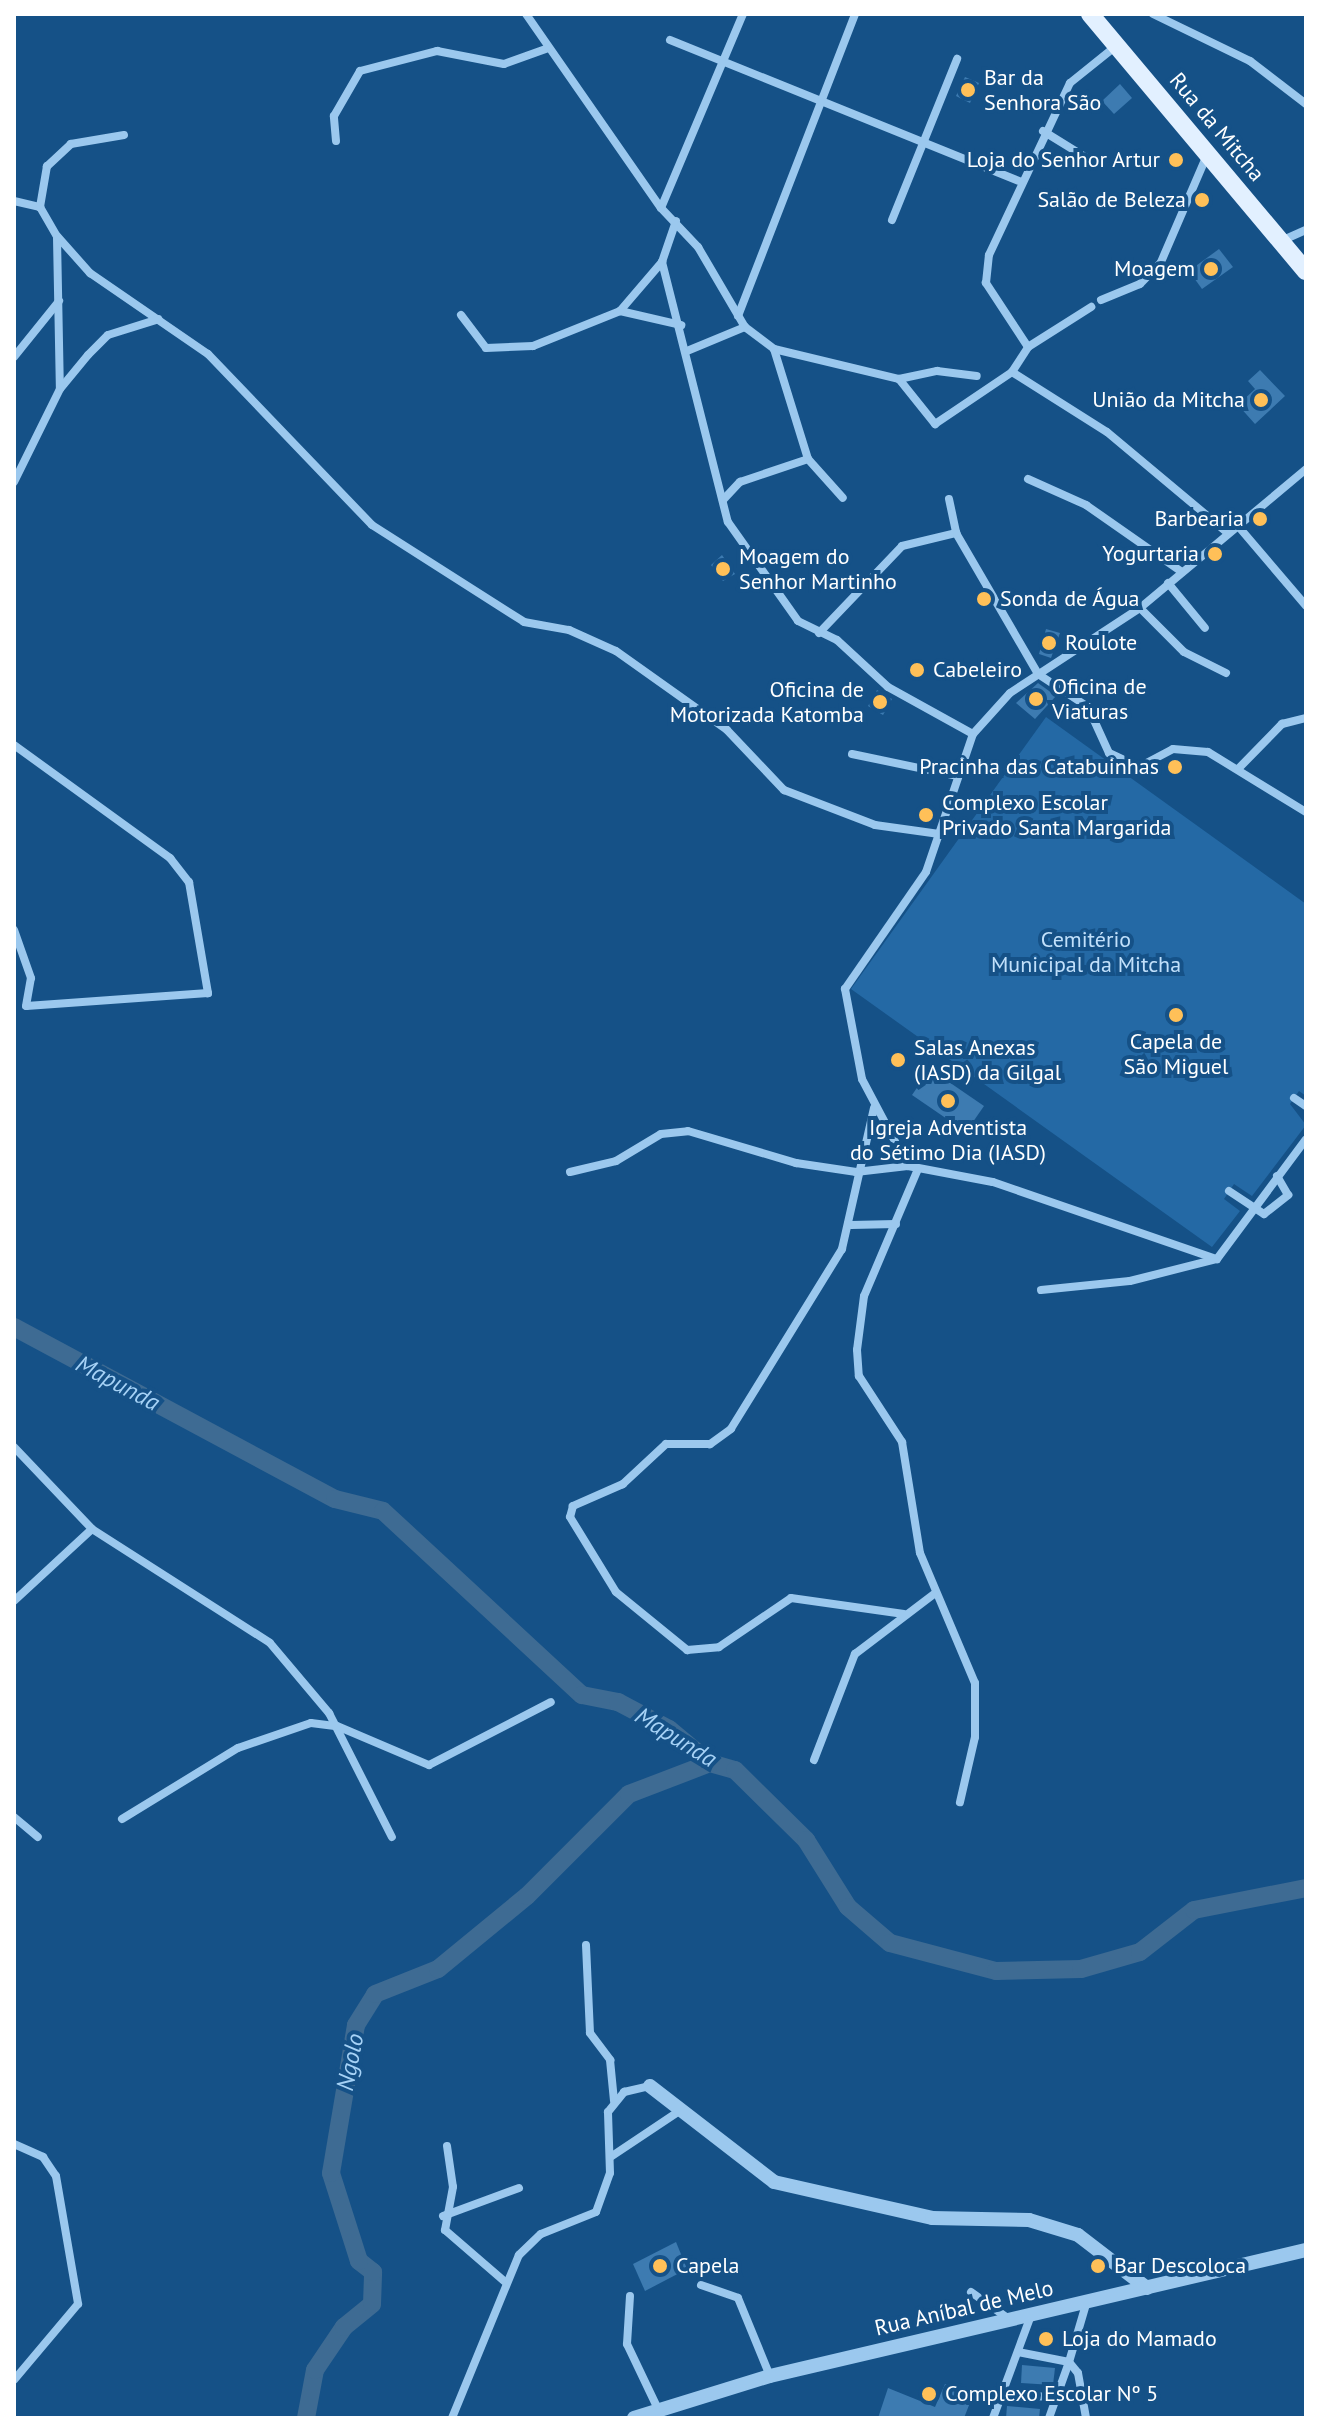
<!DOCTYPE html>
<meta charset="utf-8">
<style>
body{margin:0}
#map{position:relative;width:1320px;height:2432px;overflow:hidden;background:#155187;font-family:"PT Sans",sans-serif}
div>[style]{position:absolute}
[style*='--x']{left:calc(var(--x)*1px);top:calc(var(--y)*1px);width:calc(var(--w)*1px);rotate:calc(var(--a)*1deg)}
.green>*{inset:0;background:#2469a5}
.river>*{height:18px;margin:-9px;padding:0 9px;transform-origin:9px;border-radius:9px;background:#3e6b93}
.building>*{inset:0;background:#3d7bb1}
.minor>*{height:8px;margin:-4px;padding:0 4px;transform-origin:4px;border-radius:4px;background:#9bc8ee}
.tertiary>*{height:14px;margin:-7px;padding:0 7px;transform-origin:7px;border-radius:7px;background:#9bc8ee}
.primary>*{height:18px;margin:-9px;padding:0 9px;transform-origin:9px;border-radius:9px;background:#e2f0ff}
.dots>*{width:22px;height:22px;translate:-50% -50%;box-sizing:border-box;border:4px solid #155187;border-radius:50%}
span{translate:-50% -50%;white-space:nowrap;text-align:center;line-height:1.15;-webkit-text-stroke:8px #155187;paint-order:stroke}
.poi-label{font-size:22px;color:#fff}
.left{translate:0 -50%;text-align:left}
.right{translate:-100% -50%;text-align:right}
.street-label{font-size:22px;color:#fff}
.park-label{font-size:22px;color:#c1e0fb}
.water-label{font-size:24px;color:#a6d2f6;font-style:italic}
.frame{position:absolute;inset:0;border:16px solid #fff;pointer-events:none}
</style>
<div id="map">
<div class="green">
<i style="clip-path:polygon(1046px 717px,1306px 904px,1306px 1096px,1299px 1091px,1290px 1104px,1306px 1125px,1252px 1196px,1234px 1184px,1224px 1199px,1240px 1211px,1212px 1247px,851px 989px)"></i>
</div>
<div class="river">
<i style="--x:14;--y:1327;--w:364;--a:28.2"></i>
<i style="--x:335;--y:1499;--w:49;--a:14"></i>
<i style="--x:383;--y:1511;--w:271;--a:42.8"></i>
<i style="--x:582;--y:1695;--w:37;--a:11"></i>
<i style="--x:618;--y:1702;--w:58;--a:27.9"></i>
<i style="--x:669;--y:1729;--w:53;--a:39.7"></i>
<i style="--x:710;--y:1763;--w:26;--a:16"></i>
<i style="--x:735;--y:1770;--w:100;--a:44.6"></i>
<i style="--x:806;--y:1840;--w:79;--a:57.9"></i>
<i style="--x:848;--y:1907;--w:55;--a:40.6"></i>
<i style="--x:890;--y:1943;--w:110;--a:14.8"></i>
<i style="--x:996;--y:1971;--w:85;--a:-1.3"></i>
<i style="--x:1081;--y:1969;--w:61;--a:-16.1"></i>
<i style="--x:1140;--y:1952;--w:68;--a:-37.9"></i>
<i style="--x:1194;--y:1910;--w:114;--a:-11.1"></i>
<i style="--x:306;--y:2418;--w:49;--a:-79.4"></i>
<i style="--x:315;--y:2370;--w:52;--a:-56"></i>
<i style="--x:344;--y:2327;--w:36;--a:-39"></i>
<i style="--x:372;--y:2304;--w:32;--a:-88"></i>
<i style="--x:373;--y:2272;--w:18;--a:-142"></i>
<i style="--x:359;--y:2261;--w:92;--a:-107.7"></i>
<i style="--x:331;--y:2173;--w:150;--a:-80.4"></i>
<i style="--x:356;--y:2025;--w:36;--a:-58"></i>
<i style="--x:375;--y:1994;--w:68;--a:-21.6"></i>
<i style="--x:438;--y:1969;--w:115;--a:-39.4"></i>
<i style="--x:527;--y:1896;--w:144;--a:-45"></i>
<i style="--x:629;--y:1794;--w:87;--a:-20.9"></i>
</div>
<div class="building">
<i style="clip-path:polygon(965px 77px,979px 83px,970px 103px,956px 96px)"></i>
<i style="clip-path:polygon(1120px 84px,1132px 98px,1114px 114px,1102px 101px)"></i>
<i style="clip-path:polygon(1219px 249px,1233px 267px,1202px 289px,1189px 271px)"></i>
<i style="clip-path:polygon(1260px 370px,1285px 396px,1255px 424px,1238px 405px,1255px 389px,1248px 381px)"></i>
<i style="clip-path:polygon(722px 555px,735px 574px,723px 581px,711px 565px)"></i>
<i style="clip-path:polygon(1046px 629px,1060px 633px,1051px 658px,1039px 654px)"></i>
<i style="clip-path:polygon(1038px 683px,1056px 696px,1035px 719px,1016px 703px)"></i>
<i style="clip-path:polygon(877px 690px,892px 699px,883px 715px,868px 706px)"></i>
<i style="clip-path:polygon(930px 1069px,984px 1106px,966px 1132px,912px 1095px)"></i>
<i style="clip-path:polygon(676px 2242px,687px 2269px,645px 2291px,633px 2264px)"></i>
<i style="clip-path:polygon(1022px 2365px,1055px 2368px,1053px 2385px,1021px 2383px)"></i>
<i style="clip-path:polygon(945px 2384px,973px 2395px,964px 2418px,878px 2418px,888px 2388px,935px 2407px)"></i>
<i style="clip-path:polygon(1007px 2406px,1040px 2409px,1039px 2418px,1006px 2418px)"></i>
</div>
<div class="minor">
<i style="--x:526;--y:14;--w:236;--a:55.2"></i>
<i style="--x:661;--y:208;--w:54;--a:46.5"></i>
<i style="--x:698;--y:247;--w:93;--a:59.6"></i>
<i style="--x:745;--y:327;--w:36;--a:37"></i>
<i style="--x:774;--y:349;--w:129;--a:13.5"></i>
<i style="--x:899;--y:379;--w:58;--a:51.3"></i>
<i style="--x:935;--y:424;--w:93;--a:-34"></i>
<i style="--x:1012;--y:372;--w:30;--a:-57"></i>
<i style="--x:1028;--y:347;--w:77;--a:-123.3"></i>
<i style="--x:986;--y:283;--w:28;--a:-84"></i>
<i style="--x:989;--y:255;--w:190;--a:-64.8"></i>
<i style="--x:1070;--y:83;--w:58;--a:-38.7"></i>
<i style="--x:1153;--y:14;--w:108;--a:25.9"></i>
<i style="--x:1250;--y:61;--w:71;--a:37.5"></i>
<i style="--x:670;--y:40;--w:379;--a:22"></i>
<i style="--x:1043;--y:131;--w:55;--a:31.7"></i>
<i style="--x:124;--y:135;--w:54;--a:170.4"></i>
<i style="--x:71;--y:144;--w:33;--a:137"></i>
<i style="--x:47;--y:166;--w:42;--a:99.7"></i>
<i style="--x:40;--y:207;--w:34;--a:60"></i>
<i style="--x:57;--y:236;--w:50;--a:48.3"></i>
<i style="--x:90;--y:273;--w:143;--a:34.5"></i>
<i style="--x:208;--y:354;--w:237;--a:46.2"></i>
<i style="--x:372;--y:525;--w:180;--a:32.5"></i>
<i style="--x:524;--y:622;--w:46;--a:10.1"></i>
<i style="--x:569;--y:630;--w:51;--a:24.1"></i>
<i style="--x:616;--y:651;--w:136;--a:35.4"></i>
<i style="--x:727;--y:730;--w:83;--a:46.5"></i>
<i style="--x:784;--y:790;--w:97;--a:21"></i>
<i style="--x:875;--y:825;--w:65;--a:8"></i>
<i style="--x:336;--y:141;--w:25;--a:-95"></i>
<i style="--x:334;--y:116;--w:52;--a:-60"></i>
<i style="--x:360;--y:71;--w:80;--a:-14.6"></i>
<i style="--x:437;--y:51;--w:68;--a:11"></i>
<i style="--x:504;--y:64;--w:45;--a:-19.7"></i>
<i style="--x:14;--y:201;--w:27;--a:13"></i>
<i style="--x:661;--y:208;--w:211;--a:-67.1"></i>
<i style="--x:892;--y:220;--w:174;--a:-68"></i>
<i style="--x:676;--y:221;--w:43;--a:108.9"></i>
<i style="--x:662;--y:262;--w:268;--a:75.8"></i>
<i style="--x:728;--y:522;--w:121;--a:54.7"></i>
<i style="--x:798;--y:621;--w:43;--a:26"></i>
<i style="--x:837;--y:640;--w:69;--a:42.7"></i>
<i style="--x:888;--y:687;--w:97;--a:28.9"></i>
<i style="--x:57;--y:238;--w:150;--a:88.9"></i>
<i style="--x:1281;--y:241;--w:27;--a:-24"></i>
<i style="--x:1101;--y:300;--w:42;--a:-22.3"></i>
<i style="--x:1140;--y:284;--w:30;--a:-46"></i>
<i style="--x:1161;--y:262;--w:119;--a:-66.7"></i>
<i style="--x:620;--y:311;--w:63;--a:12.9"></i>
<i style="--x:461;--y:315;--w:41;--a:52.9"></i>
<i style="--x:486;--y:348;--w:47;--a:-2.4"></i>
<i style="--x:533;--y:346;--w:94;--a:-21.9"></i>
<i style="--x:620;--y:311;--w:65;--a:-49.4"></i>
<i style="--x:738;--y:316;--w:324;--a:-68.8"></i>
<i style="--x:1028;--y:347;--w:75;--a:-32.4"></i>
<i style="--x:687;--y:351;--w:63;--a:-22.5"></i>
<i style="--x:14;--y:357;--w:72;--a:-51.2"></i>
<i style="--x:1012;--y:372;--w:112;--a:32.3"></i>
<i style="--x:1107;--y:432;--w:158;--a:39.9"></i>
<i style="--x:899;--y:379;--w:39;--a:-12"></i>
<i style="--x:937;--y:371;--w:40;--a:7.1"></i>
<i style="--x:808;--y:459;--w:52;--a:48.1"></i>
<i style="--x:1028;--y:479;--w:64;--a:24.1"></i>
<i style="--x:1086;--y:505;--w:117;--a:34.9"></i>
<i style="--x:14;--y:482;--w:104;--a:-63.7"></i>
<i style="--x:60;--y:389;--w:44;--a:-50.5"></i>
<i style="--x:88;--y:355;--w:28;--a:-45"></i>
<i style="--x:108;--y:335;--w:53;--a:-17.4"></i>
<i style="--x:949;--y:499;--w:35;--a:78"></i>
<i style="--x:956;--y:533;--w:163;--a:59.8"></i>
<i style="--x:1038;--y:674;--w:60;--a:33.4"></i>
<i style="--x:1088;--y:707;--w:51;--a:65.5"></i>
<i style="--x:1109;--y:753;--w:33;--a:25"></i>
<i style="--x:1139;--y:767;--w:38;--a:-28"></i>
<i style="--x:1173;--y:749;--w:35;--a:5"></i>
<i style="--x:1208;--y:752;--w:115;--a:31.5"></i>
<i style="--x:723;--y:500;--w:25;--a:-47"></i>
<i style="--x:740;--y:482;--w:72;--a:-18.7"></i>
<i style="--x:808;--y:459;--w:115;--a:-107.2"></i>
<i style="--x:1238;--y:526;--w:105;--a:49.6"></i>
<i style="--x:1168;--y:583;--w:58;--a:50.6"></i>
<i style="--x:1140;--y:608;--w:62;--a:45"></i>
<i style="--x:1184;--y:652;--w:47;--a:26.6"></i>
<i style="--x:819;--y:633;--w:120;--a:-46.3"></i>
<i style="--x:902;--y:546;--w:56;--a:-13.5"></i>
<i style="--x:14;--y:745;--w:193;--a:35.9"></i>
<i style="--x:170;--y:858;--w:31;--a:52"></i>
<i style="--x:189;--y:882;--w:113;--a:80.3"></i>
<i style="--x:208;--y:993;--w:182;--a:175.9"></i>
<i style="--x:26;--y:1006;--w:28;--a:-80"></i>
<i style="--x:31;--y:978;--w:51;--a:-109.5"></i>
<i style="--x:852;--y:754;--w:107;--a:11.8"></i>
<i style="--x:1239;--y:768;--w:62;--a:-45.7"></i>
<i style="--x:1282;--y:724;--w:25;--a:-14"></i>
<i style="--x:1294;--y:1098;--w:14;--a:34"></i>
<i style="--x:874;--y:1108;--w:145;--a:102.8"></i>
<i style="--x:842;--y:1249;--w:211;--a:121.7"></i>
<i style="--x:731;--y:1429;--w:26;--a:144"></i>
<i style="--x:710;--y:1444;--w:44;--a:180"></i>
<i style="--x:666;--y:1444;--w:59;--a:137.1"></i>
<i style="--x:623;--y:1484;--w:55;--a:156.3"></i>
<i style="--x:573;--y:1506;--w:11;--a:105"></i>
<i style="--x:570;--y:1517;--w:88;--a:58.5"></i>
<i style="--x:616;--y:1592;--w:92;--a:39.2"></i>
<i style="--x:687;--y:1650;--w:32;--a:-5"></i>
<i style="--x:719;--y:1647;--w:87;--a:-34.2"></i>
<i style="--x:791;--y:1598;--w:114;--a:8.1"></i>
<i style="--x:908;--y:1166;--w:98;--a:-117.9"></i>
<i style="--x:862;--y:1079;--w:92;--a:-100.7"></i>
<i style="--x:845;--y:989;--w:142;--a:-55.3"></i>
<i style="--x:926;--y:872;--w:146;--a:-71.2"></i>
<i style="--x:973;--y:734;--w:55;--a:-47.9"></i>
<i style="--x:1010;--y:693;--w:155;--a:-33.2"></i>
<i style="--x:1140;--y:608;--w:217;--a:-39.9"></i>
<i style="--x:918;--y:1169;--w:138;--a:113"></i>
<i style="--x:864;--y:1296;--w:54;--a:97.4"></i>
<i style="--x:857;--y:1350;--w:26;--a:86"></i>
<i style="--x:859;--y:1376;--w:79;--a:56.9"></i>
<i style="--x:902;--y:1442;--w:112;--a:80.8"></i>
<i style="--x:920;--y:1553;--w:141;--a:67.1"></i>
<i style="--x:975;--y:1683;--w:54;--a:90"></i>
<i style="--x:975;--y:1737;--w:67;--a:103"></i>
<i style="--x:570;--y:1172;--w:47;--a:-13.4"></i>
<i style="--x:616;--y:1161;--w:52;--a:-31"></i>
<i style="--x:661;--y:1134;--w:27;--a:-6"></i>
<i style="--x:688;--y:1131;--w:113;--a:16.5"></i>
<i style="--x:796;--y:1163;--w:61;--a:8.5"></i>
<i style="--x:856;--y:1172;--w:52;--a:-6.6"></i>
<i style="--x:908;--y:1166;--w:86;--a:10.7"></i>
<i style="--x:993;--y:1182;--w:237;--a:19"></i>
<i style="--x:1229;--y:1191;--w:42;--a:33.3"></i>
<i style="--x:1264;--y:1214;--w:31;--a:-38"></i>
<i style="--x:1288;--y:1195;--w:22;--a:-120"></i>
<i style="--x:851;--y:1225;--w:45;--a:-1.3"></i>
<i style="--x:1217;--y:1259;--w:149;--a:-53.4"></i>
<i style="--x:1041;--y:1290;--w:89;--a:-5.8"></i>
<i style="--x:1130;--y:1281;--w:89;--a:-14.3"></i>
<i style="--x:14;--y:1447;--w:113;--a:46.4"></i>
<i style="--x:92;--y:1529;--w:106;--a:137.3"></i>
<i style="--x:92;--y:1529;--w:211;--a:32.6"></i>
<i style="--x:270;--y:1643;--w:92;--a:49.9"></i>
<i style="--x:329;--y:1713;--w:139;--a:63.1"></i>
<i style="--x:814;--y:1760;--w:114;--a:-68.9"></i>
<i style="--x:855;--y:1654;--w:99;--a:-37.2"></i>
<i style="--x:14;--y:1817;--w:31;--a:40"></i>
<i style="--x:122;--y:1819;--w:136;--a:-31.5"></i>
<i style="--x:238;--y:1748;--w:77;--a:-18.9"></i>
<i style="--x:311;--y:1723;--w:26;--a:7"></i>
<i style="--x:337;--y:1726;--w:100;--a:23"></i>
<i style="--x:429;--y:1765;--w:137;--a:-27.3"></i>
<i style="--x:586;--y:1945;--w:88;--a:87.4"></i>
<i style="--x:590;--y:2033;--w:34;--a:53"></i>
<i style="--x:610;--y:2060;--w:41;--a:84.4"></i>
<i style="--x:14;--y:2144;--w:32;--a:24"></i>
<i style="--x:43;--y:2157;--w:23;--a:56"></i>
<i style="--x:56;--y:2176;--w:130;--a:80.2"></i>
<i style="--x:78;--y:2304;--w:99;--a:130.1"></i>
<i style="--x:447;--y:2146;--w:41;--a:81.7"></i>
<i style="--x:453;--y:2187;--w:44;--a:100.5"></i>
<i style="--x:445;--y:2230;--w:78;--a:40.8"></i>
<i style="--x:612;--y:2156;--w:83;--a:-33.7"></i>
<i style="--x:443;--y:2216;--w:81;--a:-20.2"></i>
<i style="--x:701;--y:2285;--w:39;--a:19"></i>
<i style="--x:738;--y:2298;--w:84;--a:67.7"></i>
<i style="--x:971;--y:2292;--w:47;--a:35.4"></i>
<i style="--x:630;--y:2296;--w:48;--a:93.6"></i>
<i style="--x:627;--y:2344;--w:72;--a:64.5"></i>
<i style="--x:1018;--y:2352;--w:52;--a:11.1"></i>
<i style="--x:1069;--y:2362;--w:64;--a:-73.6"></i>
<i style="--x:1002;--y:2395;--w:54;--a:2.1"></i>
<i style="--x:452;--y:2418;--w:176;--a:-67.7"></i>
<i style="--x:519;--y:2255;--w:30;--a:-44"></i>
<i style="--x:541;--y:2234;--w:59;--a:-21.8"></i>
<i style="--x:596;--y:2212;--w:41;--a:-70.3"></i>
<i style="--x:610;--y:2173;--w:61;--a:-91.9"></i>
<i style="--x:608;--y:2112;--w:26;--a:-51"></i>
<i style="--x:624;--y:2092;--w:27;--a:-13"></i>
<i style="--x:993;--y:2418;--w:110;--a:-69.7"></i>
<i style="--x:1049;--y:2418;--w:59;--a:-70.3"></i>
<i style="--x:1069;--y:2362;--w:14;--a:51"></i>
<i style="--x:1078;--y:2373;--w:46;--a:79.9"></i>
</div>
<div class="tertiary">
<i style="--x:650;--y:2086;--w:157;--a:37.7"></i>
<i style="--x:774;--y:2182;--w:162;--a:12.8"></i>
<i style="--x:932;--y:2218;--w:97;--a:1.2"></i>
<i style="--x:1029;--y:2220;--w:51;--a:17"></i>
<i style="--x:1078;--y:2235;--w:87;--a:37.5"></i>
<i style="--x:634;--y:2418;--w:142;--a:-17.2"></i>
<i style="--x:770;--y:2376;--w:551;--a:-13.23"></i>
</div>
<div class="primary">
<i style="--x:1090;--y:14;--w:336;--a:50"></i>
</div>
<div class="dots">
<i style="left:968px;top:90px;background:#ffc058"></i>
<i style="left:1176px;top:160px;background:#ffc058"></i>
<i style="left:1202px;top:200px;background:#ffc058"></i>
<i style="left:1211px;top:269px;background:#ffc058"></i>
<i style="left:1261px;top:400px;background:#ffc058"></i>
<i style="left:1260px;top:519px;background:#ffc058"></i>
<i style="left:1215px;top:554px;background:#ffc058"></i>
<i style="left:723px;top:569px;background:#ffc058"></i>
<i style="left:984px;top:599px;background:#ffc058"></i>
<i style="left:1049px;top:643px;background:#ffc058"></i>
<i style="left:917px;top:670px;background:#ffc058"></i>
<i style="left:1036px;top:699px;background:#ffc058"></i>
<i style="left:880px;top:702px;background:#ffc058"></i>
<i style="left:1175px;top:767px;background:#ffc058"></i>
<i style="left:926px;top:815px;background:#ffc058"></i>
<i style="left:1176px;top:1015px;background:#ffc058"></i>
<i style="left:898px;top:1060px;background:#ffc058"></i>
<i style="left:948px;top:1101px;background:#ffc058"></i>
<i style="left:660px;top:2266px;background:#ffc058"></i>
<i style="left:1098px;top:2266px;background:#ffc058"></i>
<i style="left:1046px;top:2339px;background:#ffc058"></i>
<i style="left:929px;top:2394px;background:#ffc058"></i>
</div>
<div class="poi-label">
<span class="left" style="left:984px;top:90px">Bar da<br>Senhora São</span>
<span class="right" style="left:1160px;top:160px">Loja do Senhor Artur</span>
<span class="right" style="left:1186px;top:200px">Salão de Beleza</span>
<span class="right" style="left:1195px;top:269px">Moagem</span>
<span class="right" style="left:1245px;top:400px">União da Mitcha</span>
<span class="right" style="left:1244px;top:519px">Barbearia</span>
<span class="right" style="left:1199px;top:554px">Yogurtaria</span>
<span class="left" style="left:739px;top:569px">Moagem do<br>Senhor Martinho</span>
<span class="left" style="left:1000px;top:599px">Sonda de Água</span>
<span class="left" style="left:1065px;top:643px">Roulote</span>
<span class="left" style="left:933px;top:670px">Cabeleiro</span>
<span class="left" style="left:1052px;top:699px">Oficina de<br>Viaturas</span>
<span class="right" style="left:864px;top:702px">Oficina de<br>Motorizada Katomba</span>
<span class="right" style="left:1159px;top:767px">Pracinha das Catabuinhas</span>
<span class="left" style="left:942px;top:815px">Complexo Escolar<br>Privado Santa Margarida</span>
<span style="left:1176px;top:1054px">Capela de<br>São Miguel</span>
<span class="left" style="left:914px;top:1060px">Salas Anexas<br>(IASD) da Gilgal</span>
<span style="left:948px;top:1140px">Igreja Adventista<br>do Sétimo Dia (IASD)</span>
<span class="left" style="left:676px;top:2266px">Capela</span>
<span class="left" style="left:1114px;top:2266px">Bar Descoloca</span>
<span class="left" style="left:1062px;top:2339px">Loja do Mamado</span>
<span class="left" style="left:945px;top:2394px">Complexo Escolar Nº 5</span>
</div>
<div class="street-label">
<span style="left:1217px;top:127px;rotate:50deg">Rua da Mitcha</span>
<span style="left:964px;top:2308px;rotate:-13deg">Rua Aníbal de Melo</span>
</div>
<div class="park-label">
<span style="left:1086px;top:952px">Cemitério<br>Municipal da Mitcha</span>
</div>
<div class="water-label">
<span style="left:118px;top:1383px;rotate:28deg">Mapunda</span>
<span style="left:676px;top:1737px;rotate:32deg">Mapunda</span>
<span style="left:350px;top:2062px;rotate:-79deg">Ngolo</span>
</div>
<div class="frame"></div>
</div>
